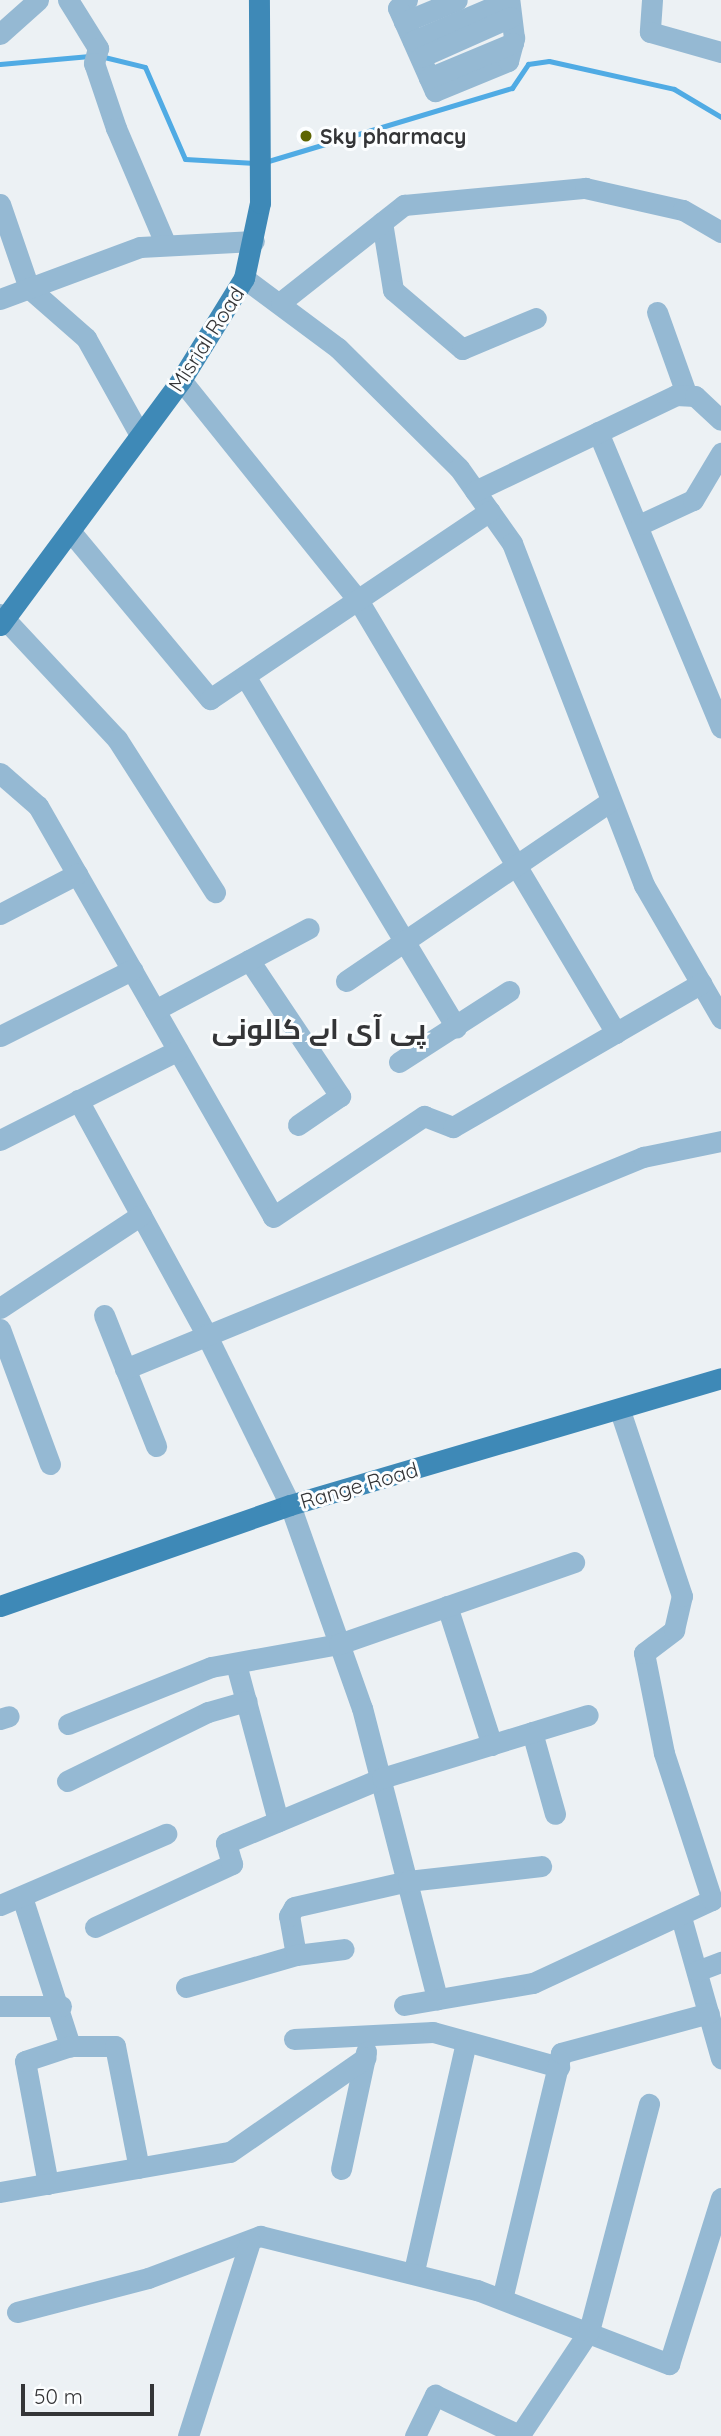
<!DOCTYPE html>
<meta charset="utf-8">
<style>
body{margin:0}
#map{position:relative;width:721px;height:2436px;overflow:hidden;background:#ecf1f4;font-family:Quicksand,Cairo,sans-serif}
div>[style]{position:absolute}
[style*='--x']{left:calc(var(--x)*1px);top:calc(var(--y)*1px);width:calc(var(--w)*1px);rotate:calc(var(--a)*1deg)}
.stream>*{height:5px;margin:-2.5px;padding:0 2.5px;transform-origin:2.5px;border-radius:2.5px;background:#50abe4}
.minor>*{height:21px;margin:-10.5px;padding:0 10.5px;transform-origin:10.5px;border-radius:10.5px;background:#95b9d3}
.major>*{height:21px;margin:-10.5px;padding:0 10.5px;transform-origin:10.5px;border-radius:10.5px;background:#3e89b7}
.dots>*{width:19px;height:19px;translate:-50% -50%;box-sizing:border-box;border:4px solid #fcfeff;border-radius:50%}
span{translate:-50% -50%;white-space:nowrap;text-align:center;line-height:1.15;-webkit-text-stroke:6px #fcfeff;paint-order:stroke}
.poi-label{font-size:21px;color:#343537;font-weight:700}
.left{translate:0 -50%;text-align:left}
.street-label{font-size:21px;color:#343537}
.district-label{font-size:28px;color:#343537;font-weight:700}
.scale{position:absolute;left:21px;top:2384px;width:133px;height:32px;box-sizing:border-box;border:4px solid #343537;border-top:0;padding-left:9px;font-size:21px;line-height:24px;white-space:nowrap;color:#343537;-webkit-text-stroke:5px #fcfeff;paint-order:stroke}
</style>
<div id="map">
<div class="stream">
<i style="--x:100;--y:56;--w:46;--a:13.7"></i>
<i style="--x:145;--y:67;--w:100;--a:66.5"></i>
<i style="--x:185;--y:159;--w:70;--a:3.3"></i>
<i style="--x:0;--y:64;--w:90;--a:-5.1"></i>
<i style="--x:265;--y:162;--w:258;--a:-16.7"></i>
<i style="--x:512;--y:88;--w:29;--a:-56"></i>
<i style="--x:528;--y:64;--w:21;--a:-8"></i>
<i style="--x:549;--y:61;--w:128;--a:12.6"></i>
<i style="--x:674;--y:89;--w:55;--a:30.8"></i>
</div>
<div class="minor">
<i style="--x:68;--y:0;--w:57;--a:58"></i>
<i style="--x:98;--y:48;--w:16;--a:105"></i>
<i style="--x:94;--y:63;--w:69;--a:71.3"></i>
<i style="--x:116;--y:128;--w:127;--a:66.9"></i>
<i style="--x:407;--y:0;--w:12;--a:138"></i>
<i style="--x:398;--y:8;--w:91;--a:66"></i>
<i style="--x:435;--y:91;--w:79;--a:-22.3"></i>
<i style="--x:508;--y:61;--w:24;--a:-75"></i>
<i style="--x:514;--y:38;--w:38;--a:-97"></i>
<i style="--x:652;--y:0;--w:32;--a:94"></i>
<i style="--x:650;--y:32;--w:74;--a:15.7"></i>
<i style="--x:404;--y:22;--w:57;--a:-22.5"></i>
<i style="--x:0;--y:34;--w:51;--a:-41.8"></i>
<i style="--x:413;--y:41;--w:104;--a:-23.1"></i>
<i style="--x:421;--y:57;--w:98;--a:-24"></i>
<i style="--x:429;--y:78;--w:91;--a:-22.6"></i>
<i style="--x:0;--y:204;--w:89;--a:71"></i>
<i style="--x:29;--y:288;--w:76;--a:41.3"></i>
<i style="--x:86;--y:338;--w:111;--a:60.9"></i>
<i style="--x:382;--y:222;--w:69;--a:80.8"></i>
<i style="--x:393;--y:290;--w:91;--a:40.5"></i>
<i style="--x:462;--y:349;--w:80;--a:-22.7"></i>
<i style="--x:244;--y:278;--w:117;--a:36.7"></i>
<i style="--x:338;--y:348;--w:170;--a:44.8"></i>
<i style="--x:459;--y:468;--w:92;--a:54.8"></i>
<i style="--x:512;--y:543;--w:367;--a:68.9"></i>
<i style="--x:644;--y:885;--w:154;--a:59.9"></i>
<i style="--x:0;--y:299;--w:149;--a:-20.4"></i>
<i style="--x:140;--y:247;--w:114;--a:-3"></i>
<i style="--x:281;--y:302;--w:157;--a:-38.3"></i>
<i style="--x:404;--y:205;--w:182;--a:-5.4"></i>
<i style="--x:585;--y:188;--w:100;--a:12.7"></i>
<i style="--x:683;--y:210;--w:44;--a:30.1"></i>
<i style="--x:657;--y:312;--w:86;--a:70.3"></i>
<i style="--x:181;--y:380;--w:282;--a:51.2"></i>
<i style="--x:358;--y:600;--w:504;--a:59.21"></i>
<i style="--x:598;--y:432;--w:320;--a:67.4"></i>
<i style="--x:475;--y:491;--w:223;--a:-25.5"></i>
<i style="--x:676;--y:395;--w:19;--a:3"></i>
<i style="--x:695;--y:396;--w:35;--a:43"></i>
<i style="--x:641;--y:524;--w:57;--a:-24.8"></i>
<i style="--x:693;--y:500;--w:55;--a:-59.2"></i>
<i style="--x:70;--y:531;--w:219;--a:50.2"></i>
<i style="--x:210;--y:699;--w:337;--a:-33.9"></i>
<i style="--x:0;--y:614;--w:171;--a:46.9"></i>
<i style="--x:117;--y:739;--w:182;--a:57.4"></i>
<i style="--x:245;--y:676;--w:410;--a:59"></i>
<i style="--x:0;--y:773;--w:50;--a:41"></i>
<i style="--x:38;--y:806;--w:473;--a:60.2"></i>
<i style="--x:273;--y:1217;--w:182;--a:-33.8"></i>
<i style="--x:424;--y:1116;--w:31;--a:21"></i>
<i style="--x:453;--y:1127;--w:287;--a:-30.1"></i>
<i style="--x:0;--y:914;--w:87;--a:-27.5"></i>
<i style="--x:249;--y:960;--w:164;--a:56.2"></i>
<i style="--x:340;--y:1096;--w:51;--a:145.4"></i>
<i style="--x:346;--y:981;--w:320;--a:-34.2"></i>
<i style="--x:155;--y:1010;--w:174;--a:-28"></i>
<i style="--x:0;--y:1036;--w:148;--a:-26.6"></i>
<i style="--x:399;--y:1062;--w:131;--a:-32.8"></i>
<i style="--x:78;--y:1100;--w:267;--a:61.3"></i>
<i style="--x:206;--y:1334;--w:191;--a:63.8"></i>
<i style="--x:290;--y:1505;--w:215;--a:70.5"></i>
<i style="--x:362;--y:1708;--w:301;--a:75.5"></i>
<i style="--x:0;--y:1140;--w:199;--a:-26.8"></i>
<i style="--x:0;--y:1308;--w:169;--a:-33.4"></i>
<i style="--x:104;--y:1315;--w:141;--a:68.3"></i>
<i style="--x:0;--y:1329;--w:144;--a:69.7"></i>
<i style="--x:125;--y:1369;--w:560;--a:-22.26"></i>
<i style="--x:643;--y:1157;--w:80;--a:-11.6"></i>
<i style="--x:447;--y:1606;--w:146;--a:72.1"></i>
<i style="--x:236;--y:1664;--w:163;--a:75"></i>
<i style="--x:0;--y:1719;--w:9;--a:-18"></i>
<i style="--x:68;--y:1724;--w:154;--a:-21.7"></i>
<i style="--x:211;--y:1667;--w:130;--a:-10.2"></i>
<i style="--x:339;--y:1644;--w:249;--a:-19.2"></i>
<i style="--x:532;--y:1732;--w:85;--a:74.3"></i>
<i style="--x:67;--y:1781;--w:157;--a:-26.1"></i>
<i style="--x:208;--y:1712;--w:40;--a:-16"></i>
<i style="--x:22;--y:1897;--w:157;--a:72.1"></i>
<i style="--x:0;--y:1905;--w:181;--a:-23.2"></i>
<i style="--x:681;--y:1917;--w:147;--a:74.2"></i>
<i style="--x:95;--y:1927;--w:151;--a:-24.7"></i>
<i style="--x:232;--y:1864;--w:22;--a:-106"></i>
<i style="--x:226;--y:1843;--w:169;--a:-22.6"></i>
<i style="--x:382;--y:1778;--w:215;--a:-17"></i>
<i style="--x:296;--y:1955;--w:40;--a:-100"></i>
<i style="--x:289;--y:1916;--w:10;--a:-61"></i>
<i style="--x:294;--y:1907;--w:117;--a:-12.8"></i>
<i style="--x:408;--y:1881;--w:134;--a:-6.4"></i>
<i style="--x:697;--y:1971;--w:26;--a:-21"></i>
<i style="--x:186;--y:1987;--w:115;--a:-16.2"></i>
<i style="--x:296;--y:1955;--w:48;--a:-7.1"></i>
<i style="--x:404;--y:2005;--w:131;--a:-9.7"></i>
<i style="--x:533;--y:1983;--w:197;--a:-24.9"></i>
<i style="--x:712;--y:1900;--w:155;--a:-108.1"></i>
<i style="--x:664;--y:1753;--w:102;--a:-101.3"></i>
<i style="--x:644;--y:1653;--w:38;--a:-37"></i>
<i style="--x:674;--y:1630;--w:35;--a:-77"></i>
<i style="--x:682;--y:1596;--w:195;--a:-108.5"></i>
<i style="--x:0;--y:2006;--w:61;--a:0"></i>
<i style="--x:294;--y:2039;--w:139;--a:-2.9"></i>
<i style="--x:433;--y:2032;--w:131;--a:15.5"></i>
<i style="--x:341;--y:2169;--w:120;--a:-77.9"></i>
<i style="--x:48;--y:2184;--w:125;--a:-100.6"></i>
<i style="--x:25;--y:2061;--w:47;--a:-18.4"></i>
<i style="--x:70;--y:2046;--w:45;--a:0"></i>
<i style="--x:115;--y:2046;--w:124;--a:78.9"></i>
<i style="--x:0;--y:2192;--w:233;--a:-9.9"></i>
<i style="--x:230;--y:2152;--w:165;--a:-34.8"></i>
<i style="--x:414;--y:2271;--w:235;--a:-77.2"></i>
<i style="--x:502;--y:2299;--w:253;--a:-76.5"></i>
<i style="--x:561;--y:2053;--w:153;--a:-15.1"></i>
<i style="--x:17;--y:2312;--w:135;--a:-14.5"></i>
<i style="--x:148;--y:2278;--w:120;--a:-20.6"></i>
<i style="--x:260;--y:2236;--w:224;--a:14"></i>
<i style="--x:477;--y:2290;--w:206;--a:21.1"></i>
<i style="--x:669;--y:2364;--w:174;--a:-72.6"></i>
<i style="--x:188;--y:2436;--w:204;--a:-72.3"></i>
<i style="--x:415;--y:2436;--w:46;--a:-64"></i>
<i style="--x:435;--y:2395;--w:93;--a:25.5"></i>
<i style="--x:519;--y:2436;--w:126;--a:-56.3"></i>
<i style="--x:589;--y:2331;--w:235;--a:-75.2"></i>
</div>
<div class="major">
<i style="--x:0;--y:625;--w:305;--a:-53.5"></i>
<i style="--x:181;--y:380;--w:120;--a:-58.3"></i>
<i style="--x:244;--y:278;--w:77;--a:-78"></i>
<i style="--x:260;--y:203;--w:203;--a:-90.3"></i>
<i style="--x:0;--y:1606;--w:307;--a:-19.2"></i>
<i style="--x:290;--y:1505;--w:449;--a:-16.4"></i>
</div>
<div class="dots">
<i style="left:306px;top:136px;background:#5e6502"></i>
</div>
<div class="poi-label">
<span class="left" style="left:320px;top:136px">Sky pharmacy</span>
</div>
<div class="street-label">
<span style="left:206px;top:339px;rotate:-57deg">Misrial Road</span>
<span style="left:359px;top:1485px;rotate:-16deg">Range Road</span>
</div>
<div class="district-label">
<span style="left:319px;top:1029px">پی آی اے کالونی</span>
</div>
<div class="scale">50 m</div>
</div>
